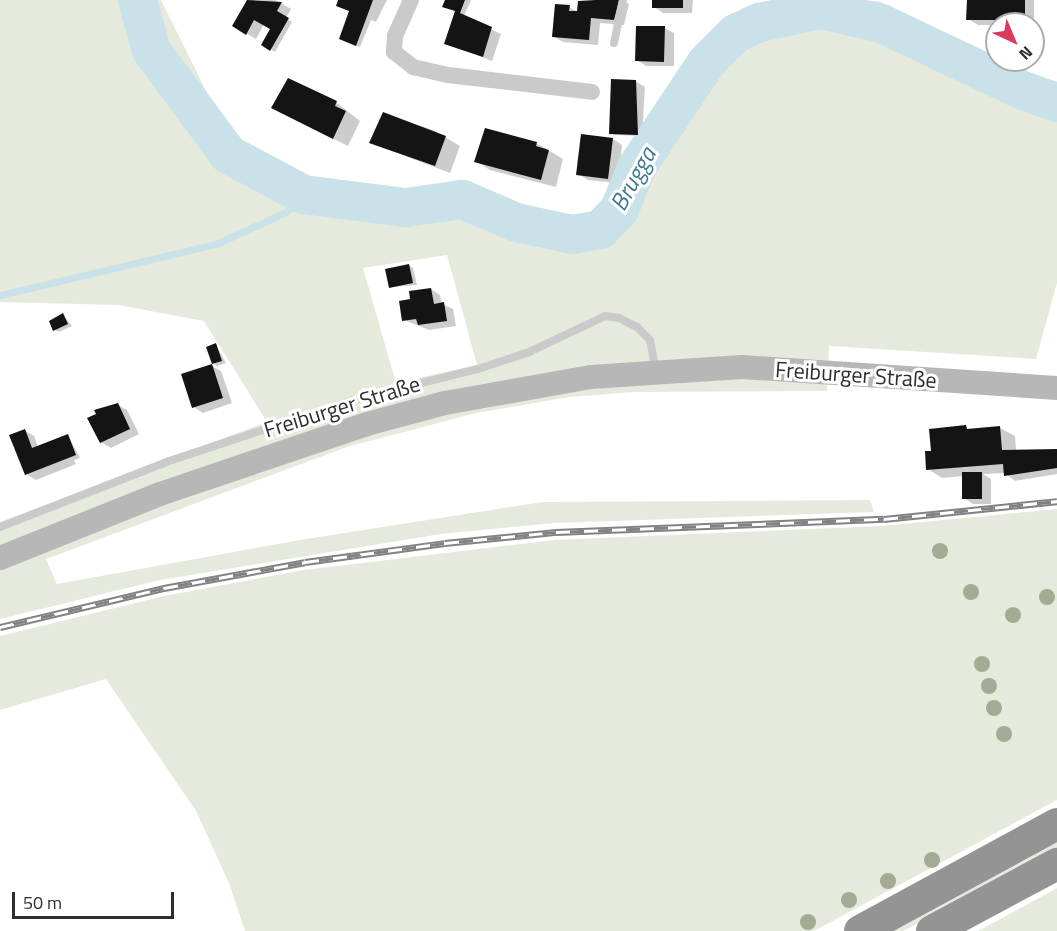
<!DOCTYPE html>
<meta charset="utf-8">
<style>
body{margin:0}
#map{position:relative;width:1057px;height:931px;overflow:hidden;background:#fff;font-family:"Titillium Web",sans-serif}
div>[style]{position:absolute}
[style*='--x']{left:calc(var(--x)*1px);top:calc(var(--y)*1px);width:calc(var(--w)*1px);rotate:calc(var(--a)*1deg)}
.green>*{inset:0;background:#e6eadc}
.shadow>*{inset:0;background:#0003}
.stream>*{height:7px;margin:-3.5px;padding:0 3.5px;transform-origin:3.5px;border-radius:3.5px;background:#c9e1e9}
.river>*{height:39px;margin:-19.5px;padding:0 19.5px;transform-origin:19.5px;border-radius:19.5px;background:#c9e1e9}
.building>*{inset:0;background:#141414}
.lane>*{height:8px;margin:-4px;padding:0 4px;transform-origin:4px;border-radius:4px;background:#cacaca}
.street>*{height:16px;margin:-8px;padding:0 8px;transform-origin:8px;border-radius:8px;background:#cacaca}
.secondary>*{height:24px;margin:-12px;padding:0 12px;transform-origin:12px;border-radius:12px;background:#b7b7b7}
.highway>*{height:32px;margin:-16px;padding:0 16px;transform-origin:16px;border-radius:16px;background:#949494}
.rail>*{height:7px;margin-top:-3.5px;transform-origin:0;background:repeating-linear-gradient(90deg,#fff 0 14px,#828282 0 28px);box-sizing:border-box;border-block:2px solid #828282}
.trees>*{width:16px;height:16px;margin:-8px;border-radius:50%;background:#a3ab94}
span{translate:-50% -50%;white-space:nowrap;text-align:center;line-height:1.15;-webkit-text-stroke:6px #fff;paint-order:stroke}
.street-label{font-size:22px;color:#2d2d2d}
.water-label{font-size:24px;color:#40798b;font-style:italic}
.north{position:absolute;left:985px;top:12px;width:60px;height:60px;box-sizing:border-box;background:#fff;border:2px solid #ababab;border-radius:50%;rotate:136deg;font-size:16px;font-weight:700;line-height:24px;text-align:center;color:#2d2d2d}
.north::after{content:'';display:block;margin:auto;width:21px;height:27px;background:#db395d;clip-path:polygon(50% 0,100% 100%,50% 72%,0 100%)}
.scale{position:absolute;left:12px;top:892px;width:162px;height:27px;box-sizing:border-box;border:3px solid #2d2d2d;border-top:0;padding-left:8px;font-size:18px;line-height:21px;white-space:nowrap;color:#2d2d2d;-webkit-text-stroke:4px #fff;paint-order:stroke}
</style>
<div id="map">
<div class="green">
<i style="clip-path:polygon(evenodd,0 0,161px 0,225px 129px,273px 164px,316px 181px,393px 190px,475px 190px,582px 227px,612px 209px,632px 167px,694px 63px,742px 17px,805px 0,879px 1px,1057px 86px,1057px 283px,1036px 359px,829px 346px,827px 391px,634px 392px,570px 397px,476px 413px,347px 447px,46px 559px,57px 584px,300px 540px,542px 502px,870px 500px,874px 512px,554px 523px,441px 534px,160px 580px,0 619px,0 522px,267px 422px,204px 321px,118px 305px,0 302px,0 0,447px 255px,477px 365px,396px 383px,363px 268px,447px 255px)"></i>
<i style="clip-path:polygon(1057px 509px,1057px 800px,814px 931px,245px 931px,229px 883px,196px 811px,106px 679px,0 710px,0 636px,164px 596px,304px 570px,554px 540px,882px 526px)"></i>
<i style="clip-path:polygon(1057px 839px,1057px 850px,903px 931px,886px 931px)"></i>
<i style="clip-path:polygon(1057px 888px,1057px 931px,978px 931px,1030px 903px)"></i>
</div>
<div class="shadow">
<i style="clip-path:polygon(249px 0,275px 0,291px 9px,286px 18px,292px 22px,275px 52px,262px 44px,271px 28px,264px 24px,256px 39px,234px 26px)"></i>
<i style="clip-path:polygon(341px 0,387px 0,376px 22px,371px 20px,360px 47px,345px 41px,351px 12px,338px 5px)"></i>
<i style="clip-path:polygon(447px 0,471px 0,464px 16px,501px 34px,492px 61px,446px 43px,456px 11px)"></i>
<i style="clip-path:polygon(597px 0,621px 0,629px 4px,624px 25px,600px 23px,598px 45px,563px 42px,553px 36px,569px 7px,578px 12px)"></i>
<i style="clip-path:polygon(654px 0,693px 0,692px 13px,663px 13px,654px 7px)"></i>
<i style="clip-path:polygon(968px 0,1034px 0,1034px 25px,978px 25px,968px 19px)"></i>
<i style="clip-path:polygon(664px 28px,674px 33px,674px 66px,646px 66px,637px 60px)"></i>
<i style="clip-path:polygon(289px 80px,337px 103px,360px 121px,348px 146px,273px 108px)"></i>
<i style="clip-path:polygon(635px 81px,645px 87px,642px 136px,615px 135px,610px 133px)"></i>
<i style="clip-path:polygon(384px 114px,433px 130px,460px 146px,450px 173px,371px 143px)"></i>
<i style="clip-path:polygon(613px 139px,622px 145px,618px 183px,588px 180px,578px 174px)"></i>
<i style="clip-path:polygon(536px 143px,563px 159px,556px 187px,490px 170px,476px 161px)"></i>
<i style="clip-path:polygon(409px 265px,413px 268px,417px 285px,390px 287px)"></i>
<i style="clip-path:polygon(431px 289px,440px 295px,442px 304px,453px 309px,456px 326px,429px 330px,404px 320px,412px 301px)"></i>
<i style="clip-path:polygon(63px 315px,72px 326px,59px 332px,55px 330px)"></i>
<i style="clip-path:polygon(216px 345px,226px 363px,217px 366px,213px 363px)"></i>
<i style="clip-path:polygon(212px 366px,221px 371px,232px 403px,203px 413px,194px 407px)"></i>
<i style="clip-path:polygon(118px 405px,127px 410px,139px 434px,111px 448px,101px 442px,96px 411px)"></i>
<i style="clip-path:polygon(1000px 428px,1015px 436px,1016px 450px,1057px 451px,1057px 474px,1015px 481px,1005px 473px,983px 474px,991px 479px,991px 504px,973px 504px,964px 498px,964px 476px,942px 478px,928px 469px,932px 452px,931px 430px)"></i>
<i style="clip-path:polygon(24px 430px,34px 436px,38px 447px,68px 436px,80px 458px,74px 460px,76px 464px,36px 480px,26px 474px)"></i>
</div>
<div class="stream">
<i style="--x:0;--y:295;--w:222;--a:-13.3"></i>
<i style="--x:216;--y:244;--w:77;--a:-24.6"></i>
<i style="--x:286;--y:212;--w:25;--a:-47"></i>
</div>
<div class="river">
<i style="--x:137;--y:0;--w:52;--a:74.4"></i>
<i style="--x:151;--y:50;--w:129;--a:53.5"></i>
<i style="--x:228;--y:154;--w:85;--a:28.1"></i>
<i style="--x:303;--y:194;--w:103;--a:7.3"></i>
<i style="--x:405;--y:207;--w:58;--a:-8"></i>
<i style="--x:462;--y:199;--w:59;--a:23.1"></i>
<i style="--x:516;--y:222;--w:57;--a:12.1"></i>
<i style="--x:572;--y:234;--w:28;--a:-10"></i>
<i style="--x:600;--y:229;--w:28;--a:-46"></i>
<i style="--x:619;--y:209;--w:45;--a:-68"></i>
<i style="--x:636;--y:167;--w:126;--a:-56.3"></i>
<i style="--x:706;--y:62;--w:41;--a:-45"></i>
<i style="--x:735;--y:33;--w:26;--a:-25"></i>
<i style="--x:759;--y:22;--w:62;--a:-12"></i>
<i style="--x:820;--y:9;--w:63;--a:12.9"></i>
<i style="--x:881;--y:23;--w:156;--a:25.4"></i>
<i style="--x:1022;--y:90;--w:37;--a:19"></i>
</div>
<div class="building">
<i style="clip-path:polygon(247px 0,282px 2px,277px 11px,289px 18px,270px 51px,261px 45px,270px 29px,254px 20px,246px 35px,232px 26px)"></i>
<i style="clip-path:polygon(338px 0,373px 0,356px 46px,339px 39px,349px 11px,336px 6px)"></i>
<i style="clip-path:polygon(445px 0,465px 0,460px 13px,492px 27px,483px 57px,444px 44px,455px 11px,442px 7px)"></i>
<i style="clip-path:polygon(596px 0,619px 0,614px 20px,591px 18px,589px 40px,552px 37px,555px 4px,570px 5px,569px 11px,577px 11px,578px 1px)"></i>
<i style="clip-path:polygon(652px 0,683px 0,683px 8px,652px 8px)"></i>
<i style="clip-path:polygon(967px 0,1025px 0,1025px 20px,966px 20px)"></i>
<i style="clip-path:polygon(636px 26px,665px 26px,664px 62px,635px 61px)"></i>
<i style="clip-path:polygon(288px 78px,337px 101px,335px 106px,346px 111px,333px 139px,271px 108px)"></i>
<i style="clip-path:polygon(611px 79px,636px 80px,638px 135px,609px 134px)"></i>
<i style="clip-path:polygon(383px 112px,446px 136px,435px 166px,369px 143px)"></i>
<i style="clip-path:polygon(485px 128px,537px 142px,536px 146px,549px 150px,541px 180px,474px 162px)"></i>
<i style="clip-path:polygon(581px 134px,613px 138px,608px 179px,576px 175px)"></i>
<i style="clip-path:polygon(409px 264px,413px 283px,389px 288px,385px 269px)"></i>
<i style="clip-path:polygon(431px 288px,434px 304px,444px 302px,447px 321px,418px 325px,416px 319px,402px 321px,399px 301px,410px 299px,409px 291px)"></i>
<i style="clip-path:polygon(63px 313px,68px 324px,53px 331px,49px 321px)"></i>
<i style="clip-path:polygon(216px 343px,222px 361px,212px 364px,206px 347px)"></i>
<i style="clip-path:polygon(212px 364px,223px 398px,192px 408px,181px 374px)"></i>
<i style="clip-path:polygon(118px 403px,130px 429px,100px 443px,87px 418px,96px 414px,94px 410px)"></i>
<i style="clip-path:polygon(966px 425px,967px 429px,1000px 426px,1002px 450px,1057px 449px,1057px 468px,1004px 476px,1003px 464px,926px 470px,925px 451px,931px 451px,929px 429px)"></i>
<i style="clip-path:polygon(25px 429px,32px 448px,68px 434px,76px 455px,25px 475px,9px 435px)"></i>
<i style="clip-path:polygon(962px 472px,982px 472px,982px 499px,962px 499px)"></i>
</div>
<div class="lane">
<i style="--x:614;--y:43;--w:44;--a:-78.2"></i>
<i style="--x:0;--y:527;--w:181;--a:-21.3"></i>
<i style="--x:169;--y:461;--w:194;--a:-18.3"></i>
<i style="--x:353;--y:400;--w:132;--a:-14"></i>
<i style="--x:481;--y:368;--w:51;--a:-18.4"></i>
<i style="--x:529;--y:352;--w:84;--a:-25.3"></i>
<i style="--x:605;--y:316;--w:14;--a:8"></i>
<i style="--x:619;--y:318;--w:20;--a:27"></i>
<i style="--x:637;--y:327;--w:18;--a:45"></i>
<i style="--x:650;--y:340;--w:31;--a:79"></i>
</div>
<div class="street">
<i style="--x:411;--y:0;--w:39;--a:114"></i>
<i style="--x:395;--y:36;--w:16;--a:94"></i>
<i style="--x:394;--y:52;--w:24;--a:38"></i>
<i style="--x:413;--y:67;--w:36;--a:13"></i>
<i style="--x:448;--y:75;--w:145;--a:6.7"></i>
</div>
<div class="secondary">
<i style="--x:0;--y:558;--w:172;--a:-21.8"></i>
<i style="--x:160;--y:494;--w:219;--a:-18.7"></i>
<i style="--x:367;--y:424;--w:81;--a:-15.1"></i>
<i style="--x:445;--y:403;--w:148;--a:-10.1"></i>
<i style="--x:591;--y:377;--w:151;--a:-3.8"></i>
<i style="--x:742;--y:367;--w:316;--a:3.8"></i>
</div>
<div class="highway">
<i style="--x:860;--y:931;--w:224;--a:-28.5"></i>
<i style="--x:932;--y:931;--w:142;--a:-28.2"></i>
</div>
<div class="rail">
<i style="--x:0;--y:627;--w:169;--a:-13.4"></i>
<i style="--x:164;--y:588;--w:143;--a:-10.4"></i>
<i style="--x:305;--y:562;--w:141;--a:-7.7"></i>
<i style="--x:445;--y:543;--w:112;--a:-5.7"></i>
<i style="--x:556;--y:532;--w:328;--a:-2.3"></i>
<i style="--x:884;--y:519;--w:174;--a:-5.9"></i>
</div>
<div class="trees">
<i style="left:940px;top:551px"></i>
<i style="left:971px;top:592px"></i>
<i style="left:1047px;top:597px"></i>
<i style="left:1013px;top:615px"></i>
<i style="left:982px;top:664px"></i>
<i style="left:989px;top:686px"></i>
<i style="left:994px;top:708px"></i>
<i style="left:1004px;top:734px"></i>
<i style="left:932px;top:860px"></i>
<i style="left:888px;top:881px"></i>
<i style="left:849px;top:900px"></i>
<i style="left:808px;top:922px"></i>
</div>
<div class="street-label">
<span style="left:856px;top:375px;rotate:4deg">Freiburger Straße</span>
<span style="left:342px;top:407px;rotate:-17deg">Freiburger Straße</span>
</div>
<div class="water-label">
<span style="left:633px;top:179px;rotate:-61deg">Brugga</span>
</div>
<div class="north">N</div>
<div class="scale">50 m</div>
</div>
